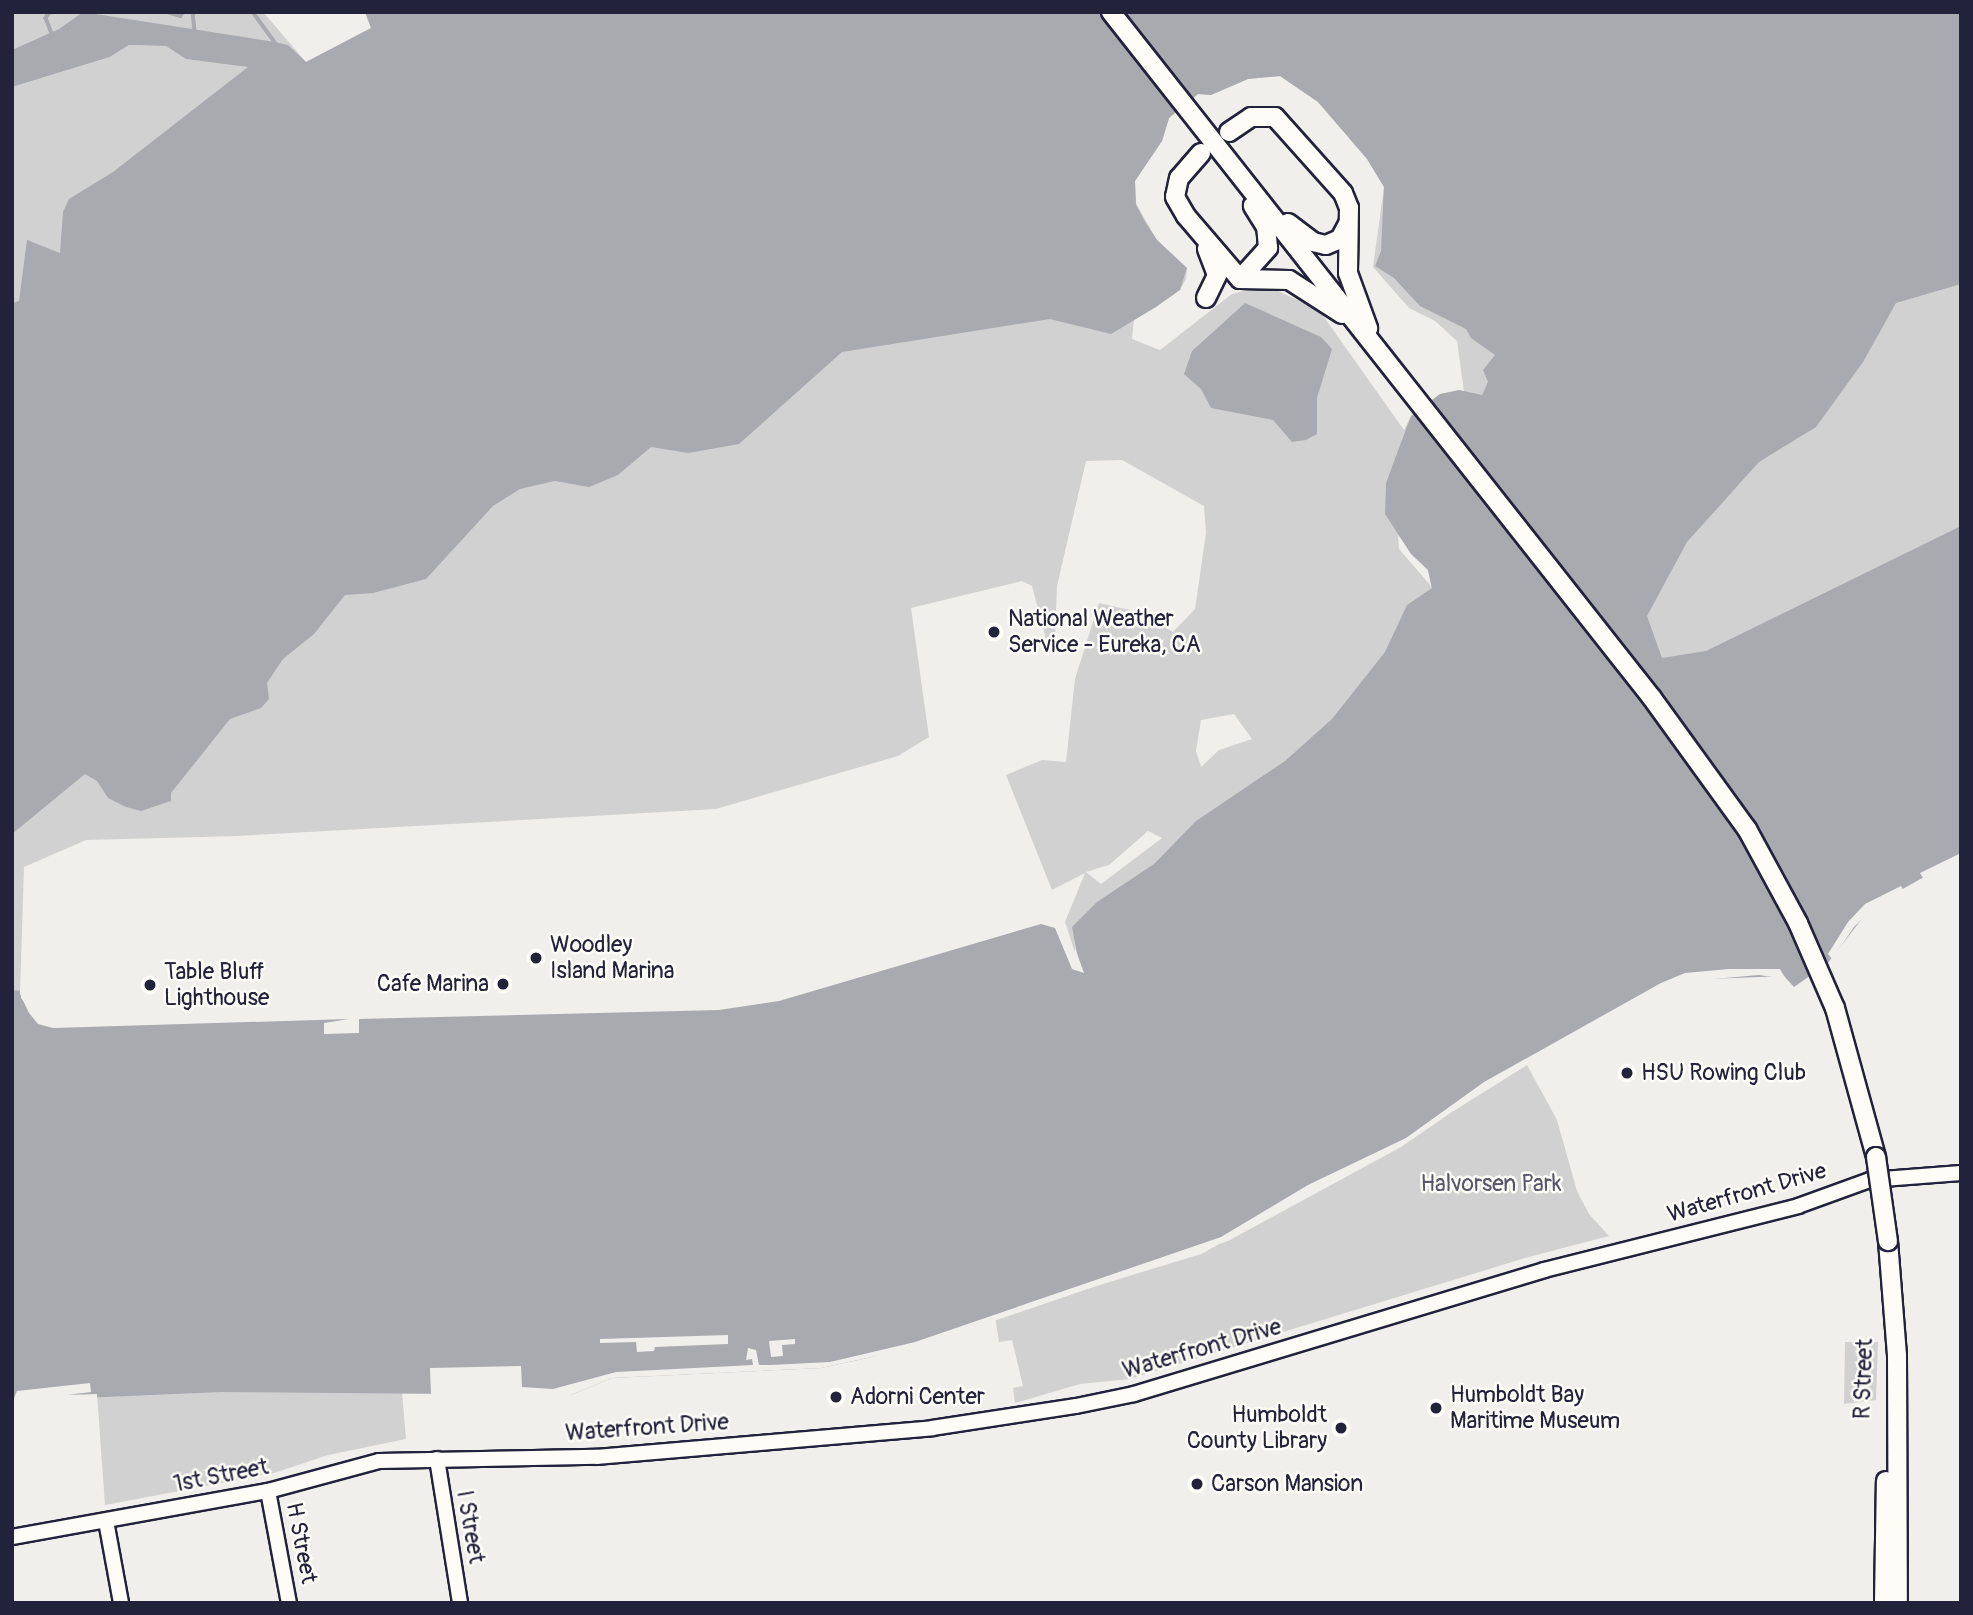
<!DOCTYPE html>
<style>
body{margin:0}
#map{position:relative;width:1973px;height:1615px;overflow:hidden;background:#f0efec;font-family:Pangolin,sans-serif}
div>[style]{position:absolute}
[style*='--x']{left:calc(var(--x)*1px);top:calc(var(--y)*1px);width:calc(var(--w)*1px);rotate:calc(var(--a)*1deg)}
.green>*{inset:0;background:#d2d1d1}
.water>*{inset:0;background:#a9a9b0}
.pier>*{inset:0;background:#f0efec}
.stream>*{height:3.5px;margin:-1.75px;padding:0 1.75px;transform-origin:1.75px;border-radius:1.75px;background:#a9a9b0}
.roads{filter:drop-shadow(2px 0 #22223b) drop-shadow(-2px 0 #22223b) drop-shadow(0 2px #22223b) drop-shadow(0 -2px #22223b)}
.minor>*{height:14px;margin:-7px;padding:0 7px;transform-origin:7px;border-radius:7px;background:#fdfcf7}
.major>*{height:18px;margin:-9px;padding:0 9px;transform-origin:9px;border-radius:9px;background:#fdfcf7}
.bridges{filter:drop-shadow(2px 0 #22223b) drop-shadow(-2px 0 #22223b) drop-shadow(0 2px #22223b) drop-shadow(0 -2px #22223b)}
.major-bridge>*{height:18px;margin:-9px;padding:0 9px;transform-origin:9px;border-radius:9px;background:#fdfcf7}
.dots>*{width:19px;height:19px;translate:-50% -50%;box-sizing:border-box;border:4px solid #fdfcf7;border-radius:50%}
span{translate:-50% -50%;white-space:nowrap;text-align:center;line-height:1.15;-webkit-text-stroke:5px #fdfcf7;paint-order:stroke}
.poi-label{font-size:23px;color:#22223b}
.left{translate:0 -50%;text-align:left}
.right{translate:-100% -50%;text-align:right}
.park-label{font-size:23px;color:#575768}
.street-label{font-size:23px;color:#22223b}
.frame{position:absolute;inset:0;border:14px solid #22223b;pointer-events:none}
</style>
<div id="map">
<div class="green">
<i style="clip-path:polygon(12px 12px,83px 12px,12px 76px)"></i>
<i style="clip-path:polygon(88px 12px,263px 12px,306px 62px,371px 28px,365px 12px,393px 12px,307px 73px,253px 51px)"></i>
<i style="clip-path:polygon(evenodd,1961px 12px,1961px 555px,1679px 680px,1473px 600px,1080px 968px,1065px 922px,1085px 873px,1052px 890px,1006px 775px,1042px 760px,1066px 762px,1075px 679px,1099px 603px,1143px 613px,1173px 632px,1195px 609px,1206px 533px,1204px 506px,1122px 460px,1086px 461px,1057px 586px,1055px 640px,1046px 639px,1032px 586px,1022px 581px,911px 608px,929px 737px,898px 756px,716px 809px,238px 836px,86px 840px,24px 867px,20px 994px,12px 1023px,12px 803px,40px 778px,1180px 83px,1961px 12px,1280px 76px,1318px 102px,1367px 159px,1384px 187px,1373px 267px,1409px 308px,1435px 321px,1457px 341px,1464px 392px,1440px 394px,1411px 416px,1404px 430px,1319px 310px,1265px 285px,1232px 294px,1160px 350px,1132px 339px,1134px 319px,1180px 290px,1186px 279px,1187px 268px,1157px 240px,1136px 204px,1135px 181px,1162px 141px,1169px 118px,1198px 94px,1211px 95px,1248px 79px,1280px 76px,1961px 12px,1398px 535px,1428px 570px,1431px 586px,1399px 549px,1398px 535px,1961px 12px,1234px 714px,1252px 739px,1219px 750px,1201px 767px,1196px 751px,1201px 720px,1234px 714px,1961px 12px,1148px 831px,1162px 838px,1101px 884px,1086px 872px,1109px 865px,1148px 831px)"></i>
<i style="clip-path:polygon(129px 45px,167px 46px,186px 59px,202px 61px,215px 55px,261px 54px,12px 338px,12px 87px,110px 57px)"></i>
<i style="clip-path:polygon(1527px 1065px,1557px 1120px,1577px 1191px,1589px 1214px,1609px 1236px,1525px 1258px,1130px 1379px,1080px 1384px,1015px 1403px,1013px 1388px,1023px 1386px,1012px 1340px,999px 1342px,995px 1317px,1201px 1254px,1399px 1145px)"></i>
<i style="clip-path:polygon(1845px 1342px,1878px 1342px,1876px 1400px,1844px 1404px)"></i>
<i style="clip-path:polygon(12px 1373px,402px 1391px,406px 1439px,328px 1455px,274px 1473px,105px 1505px,97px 1394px)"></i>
</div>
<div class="water">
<i style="clip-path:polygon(83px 12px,275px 42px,288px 45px,306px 62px,371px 28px,365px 12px,1961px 12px,1961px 284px,1896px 303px,1863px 362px,1816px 427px,1759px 462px,1687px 542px,1647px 616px,1662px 658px,1706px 651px,1961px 526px,1961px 856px,1871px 907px,1827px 964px,1794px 987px,1784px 976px,1680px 980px,1486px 1084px,1449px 1114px,1225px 1241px,872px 1357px,821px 1368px,612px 1378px,571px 1395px,221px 1392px,12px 1401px,12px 990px,23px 991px,21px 998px,35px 1016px,64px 1022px,747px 1003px,1047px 920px,1061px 933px,1072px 967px,1080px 968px,1072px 927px,1097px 902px,1154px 864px,1196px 821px,1285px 761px,1332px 719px,1385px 652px,1407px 605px,1432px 588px,1428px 570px,1411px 554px,1385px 514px,1386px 483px,1411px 416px,1440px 394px,1459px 390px,1482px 395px,1488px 382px,1483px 370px,1495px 355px,1471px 338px,1466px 329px,1420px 306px,1394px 278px,1375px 266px,1381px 251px,1384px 187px,1367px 159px,1318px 102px,1280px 76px,1248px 79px,1211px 95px,1198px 94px,1169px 118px,1162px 141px,1135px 181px,1136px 204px,1144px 220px,1157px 240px,1187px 268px,1180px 290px,1156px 307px,1111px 334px,1050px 319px,842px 352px,739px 444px,688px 453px,651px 447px,618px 475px,589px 487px,555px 481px,520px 489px,493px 506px,426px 579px,373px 593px,345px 595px,314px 634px,283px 659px,267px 683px,269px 699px,261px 708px,230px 719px,171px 793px,171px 801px,141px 811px,126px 807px,108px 798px,97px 781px,85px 774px,12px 834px,12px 303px,19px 301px,27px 240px,60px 253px,63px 212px,69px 199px,113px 172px,248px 67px,186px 59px,166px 46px,129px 45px,110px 57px,12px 87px,12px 50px,59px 29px)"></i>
<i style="clip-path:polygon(1245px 303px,1321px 337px,1332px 349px,1317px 398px,1317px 434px,1306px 440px,1292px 442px,1273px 420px,1211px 408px,1201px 389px,1184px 374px,1192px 351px)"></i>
</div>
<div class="pier">
<i style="clip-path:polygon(1961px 853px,1961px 860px,1923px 878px,1920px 873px)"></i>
<i style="clip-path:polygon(1901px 886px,1904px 891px,1872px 909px,1854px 927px,1832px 959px,1828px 954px,1848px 922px,1865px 904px)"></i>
<i style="clip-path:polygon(1047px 917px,1064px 931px,1074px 964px,1075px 948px,1084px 973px,1072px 969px,1055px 928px,1041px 924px,779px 1001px,719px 1010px,359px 1019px,359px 1033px,324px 1034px,324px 1023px,349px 1019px,53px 1028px,38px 1024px,29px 1013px,20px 994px,20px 986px,37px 1013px,64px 1019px,746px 1000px)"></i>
<i style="clip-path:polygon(1729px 969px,1780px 969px,1790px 986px,1779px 978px,1759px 975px,1679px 982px,1497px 1081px,1401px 1147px,1228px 1241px,918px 1347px,821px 1368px,612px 1378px,571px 1395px,431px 1395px,430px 1368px,521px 1366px,522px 1387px,553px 1389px,616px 1372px,753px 1365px,752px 1359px,746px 1360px,748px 1348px,756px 1350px,759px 1365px,770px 1365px,830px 1362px,915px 1342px,1221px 1237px,1308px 1185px,1406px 1138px,1484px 1082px,1661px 983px,1685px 973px)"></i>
<i style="clip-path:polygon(728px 1335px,728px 1344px,655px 1347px,654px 1351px,637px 1352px,636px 1342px,600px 1343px,600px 1339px)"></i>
<i style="clip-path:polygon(795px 1339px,795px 1344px,782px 1345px,783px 1356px,771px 1357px,769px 1341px)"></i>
<i style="clip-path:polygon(90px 1383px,91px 1392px,67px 1395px,97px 1394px,97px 1400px,12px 1403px,17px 1391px)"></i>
</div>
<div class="stream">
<i style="--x:51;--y:12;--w:8;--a:130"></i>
<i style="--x:46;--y:18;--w:14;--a:69"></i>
<i style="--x:168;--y:12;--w:13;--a:18"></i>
<i style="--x:180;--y:16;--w:6;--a:-45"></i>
<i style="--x:193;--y:12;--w:18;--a:84"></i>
<i style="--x:253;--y:12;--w:37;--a:54"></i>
</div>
<div class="roads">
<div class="minor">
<i style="--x:437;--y:1459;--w:146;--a:80.9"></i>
<i style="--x:268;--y:1491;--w:114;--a:79.4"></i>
<i style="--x:106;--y:1521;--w:83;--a:79.6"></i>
<i style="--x:12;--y:1537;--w:260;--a:-10.2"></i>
<i style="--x:268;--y:1491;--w:115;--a:-15.1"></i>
<i style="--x:379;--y:1461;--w:218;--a:-1.1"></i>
<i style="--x:597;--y:1457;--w:336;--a:-4.9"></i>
<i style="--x:932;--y:1428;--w:146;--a:-8.7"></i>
<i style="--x:1076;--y:1406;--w:59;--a:-11.7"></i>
<i style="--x:1134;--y:1394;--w:428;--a:-16.8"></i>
<i style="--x:1544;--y:1270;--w:262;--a:-14.1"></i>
<i style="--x:1798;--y:1206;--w:77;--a:-19.9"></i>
<i style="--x:1870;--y:1180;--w:91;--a:-4.4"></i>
</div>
<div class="major">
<i style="--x:1111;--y:12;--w:874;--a:51.74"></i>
<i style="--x:1652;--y:698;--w:162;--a:54.1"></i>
<i style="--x:1747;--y:829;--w:107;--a:61.5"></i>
<i style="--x:1798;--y:923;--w:93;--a:66.5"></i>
<i style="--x:1835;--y:1008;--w:155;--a:74.6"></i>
<i style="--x:1229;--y:132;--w:27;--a:-34"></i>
<i style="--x:1251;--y:117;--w:24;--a:0"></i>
<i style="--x:1275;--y:117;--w:102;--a:48.2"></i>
<i style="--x:1343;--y:193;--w:16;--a:68"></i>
<i style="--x:1349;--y:208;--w:65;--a:90.9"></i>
<i style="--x:1348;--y:273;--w:59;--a:70"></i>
<i style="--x:1201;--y:153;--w:33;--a:131"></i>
<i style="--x:1179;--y:178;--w:19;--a:102"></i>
<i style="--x:1175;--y:197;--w:22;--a:60"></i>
<i style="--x:1186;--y:216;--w:83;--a:49.4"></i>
<i style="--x:1288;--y:223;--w:31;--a:37"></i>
<i style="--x:1313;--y:242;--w:13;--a:13"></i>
<i style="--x:1326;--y:245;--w:15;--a:-23"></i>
<i style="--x:1340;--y:239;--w:17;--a:-62"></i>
<i style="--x:1240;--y:279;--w:49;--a:1.2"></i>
<i style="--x:1289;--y:280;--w:63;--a:32.7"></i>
<i style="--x:1240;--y:279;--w:42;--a:-47.9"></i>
<i style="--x:1268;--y:248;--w:21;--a:-95"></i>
<i style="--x:1266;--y:227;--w:25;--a:-122"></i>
<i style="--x:1206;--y:298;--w:25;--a:-64"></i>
<i style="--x:1217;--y:275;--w:28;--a:-111"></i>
<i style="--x:1888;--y:1241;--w:114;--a:85.5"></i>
<i style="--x:1897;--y:1355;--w:248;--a:89.8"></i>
<i style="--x:1884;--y:1603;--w:122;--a:-89.1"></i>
</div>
</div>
<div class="bridges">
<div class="major-bridge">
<i style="--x:1876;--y:1157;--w:85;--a:81.9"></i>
</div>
</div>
<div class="dots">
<i style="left:994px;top:632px;background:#22223b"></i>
<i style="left:536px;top:958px;background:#22223b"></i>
<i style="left:503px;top:984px;background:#22223b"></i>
<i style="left:150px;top:985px;background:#22223b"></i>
<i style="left:1627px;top:1073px;background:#22223b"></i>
<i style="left:836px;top:1397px;background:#22223b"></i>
<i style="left:1436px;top:1408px;background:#22223b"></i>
<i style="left:1341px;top:1428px;background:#22223b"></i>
<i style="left:1197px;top:1484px;background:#22223b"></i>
</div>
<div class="poi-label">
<span class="left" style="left:1008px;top:632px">National Weather<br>Service - Eureka, CA</span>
<span class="left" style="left:550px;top:958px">Woodley<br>Island Marina</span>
<span class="left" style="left:164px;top:985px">Table Bluff<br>Lighthouse</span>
<span class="right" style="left:489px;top:984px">Cafe Marina</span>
<span class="left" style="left:1641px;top:1073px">HSU Rowing Club</span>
<span class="left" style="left:1450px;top:1408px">Humboldt Bay<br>Maritime Museum</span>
<span class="left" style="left:850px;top:1397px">Adorni Center</span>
<span class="right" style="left:1327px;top:1428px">Humboldt<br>County Library</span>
<span class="left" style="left:1211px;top:1484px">Carson Mansion</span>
</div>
<div class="park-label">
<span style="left:1491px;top:1184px">Halvorsen Park</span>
</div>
<div class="street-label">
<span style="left:1747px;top:1193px;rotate:-16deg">Waterfront Drive</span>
<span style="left:1202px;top:1349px;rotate:-16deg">Waterfront Drive</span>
<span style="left:1864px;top:1379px;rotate:-88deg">R Street</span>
<span style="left:647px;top:1428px;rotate:-4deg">Waterfront Drive</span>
<span style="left:221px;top:1476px;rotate:-11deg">1st Street</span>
<span style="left:470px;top:1527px;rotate:80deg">I Street</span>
<span style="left:301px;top:1543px;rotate:79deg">H Street</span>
</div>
<div class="frame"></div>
</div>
